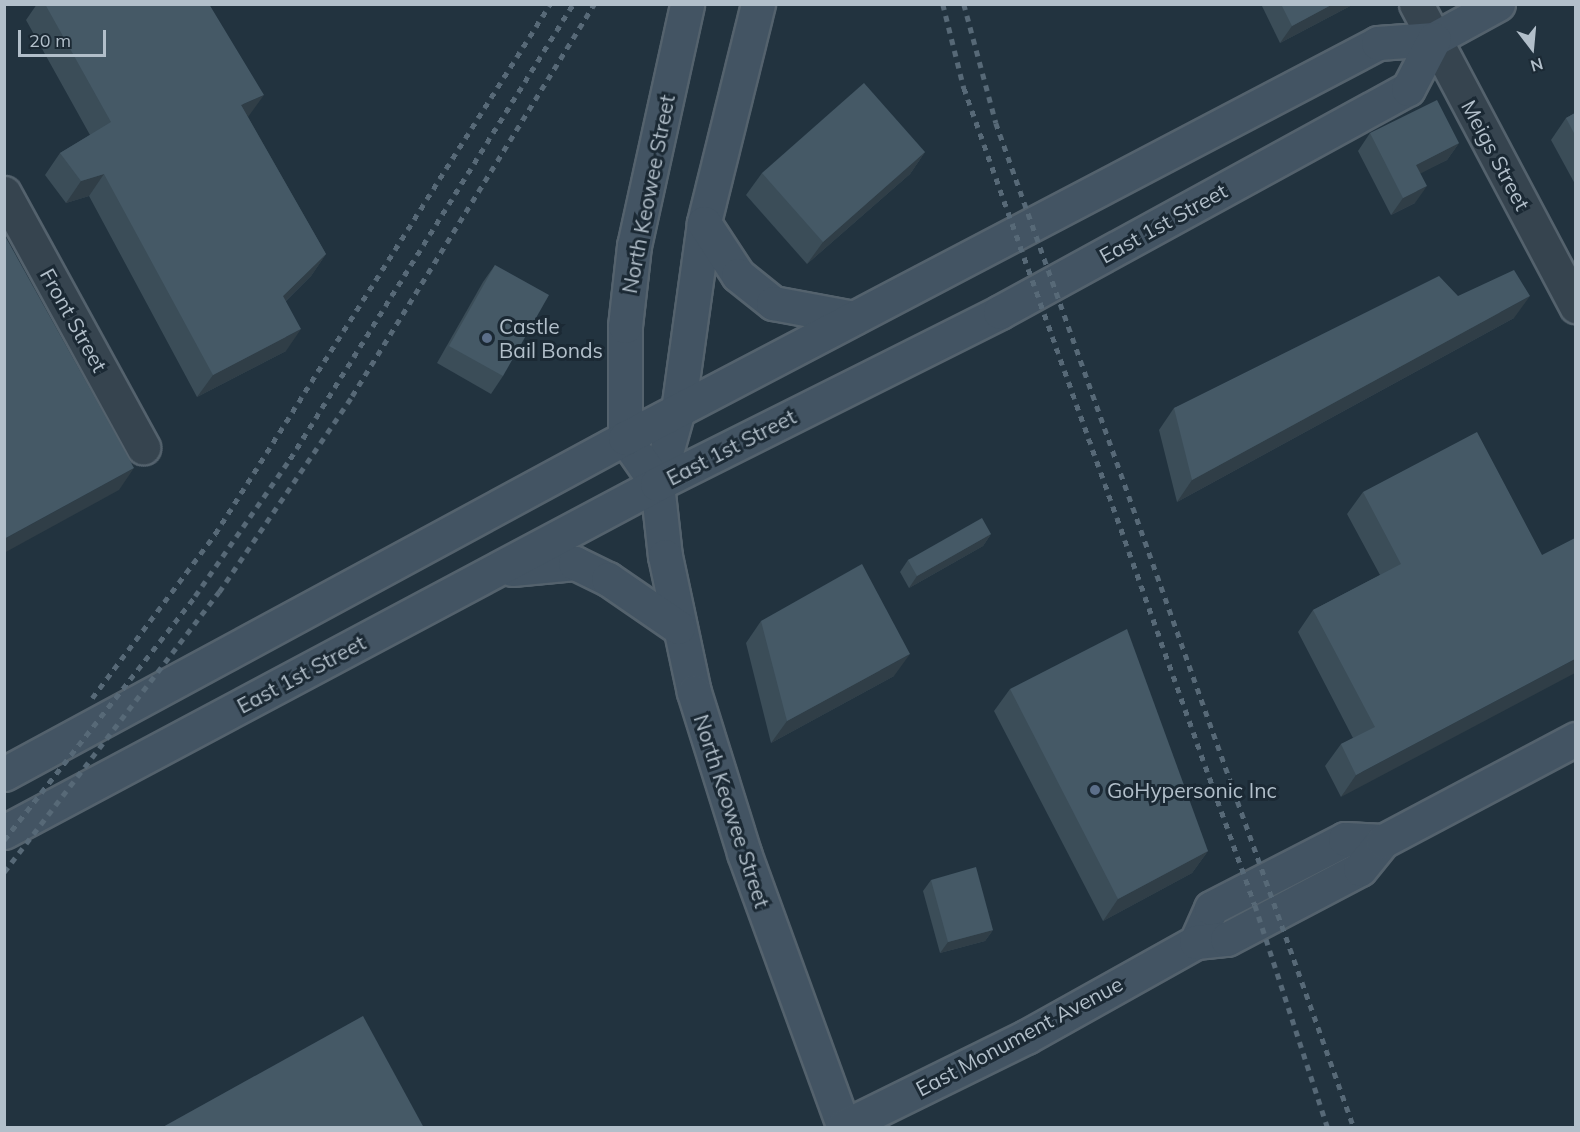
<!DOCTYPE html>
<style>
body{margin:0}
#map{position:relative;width:1580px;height:1132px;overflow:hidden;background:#22333f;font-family:Mulish,sans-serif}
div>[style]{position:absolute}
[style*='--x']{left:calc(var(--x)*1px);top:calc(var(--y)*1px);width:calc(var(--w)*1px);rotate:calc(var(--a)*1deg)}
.roads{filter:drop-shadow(2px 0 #54626d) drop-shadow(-2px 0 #54626d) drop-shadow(0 2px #54626d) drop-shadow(0 -2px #54626d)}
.street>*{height:33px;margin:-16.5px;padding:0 16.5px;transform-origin:16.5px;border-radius:16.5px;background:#36444f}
.secondary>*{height:33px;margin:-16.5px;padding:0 16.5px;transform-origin:16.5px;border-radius:16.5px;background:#435463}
.rail>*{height:4.5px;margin-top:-2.25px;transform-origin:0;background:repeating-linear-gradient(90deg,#576977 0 6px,transparent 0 12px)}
.wall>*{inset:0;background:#3b4d58}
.shaded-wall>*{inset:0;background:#303e47}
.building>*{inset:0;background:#455966}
.dots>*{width:16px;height:16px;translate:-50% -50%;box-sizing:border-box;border:3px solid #1b2934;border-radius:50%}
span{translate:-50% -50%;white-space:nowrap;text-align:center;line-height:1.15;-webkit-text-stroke:6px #1b2934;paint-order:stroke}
.street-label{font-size:21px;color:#b2bfca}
.poi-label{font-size:21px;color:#b2bfca}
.left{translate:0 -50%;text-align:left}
.frame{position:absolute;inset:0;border:6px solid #b2bfca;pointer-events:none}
.north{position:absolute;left:1502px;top:18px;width:60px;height:60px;-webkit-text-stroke:4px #1b2934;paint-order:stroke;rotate:164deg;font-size:16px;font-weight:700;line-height:24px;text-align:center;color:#b2bfca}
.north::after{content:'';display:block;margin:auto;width:21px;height:27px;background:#b2bfca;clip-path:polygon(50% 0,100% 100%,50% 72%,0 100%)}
.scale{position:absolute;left:18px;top:30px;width:88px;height:27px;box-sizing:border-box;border:3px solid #b2bfca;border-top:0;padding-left:8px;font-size:18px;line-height:21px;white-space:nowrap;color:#b2bfca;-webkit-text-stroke:4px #1b2934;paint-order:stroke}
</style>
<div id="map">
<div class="roads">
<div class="street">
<i style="--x:1416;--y:4;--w:342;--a:62.1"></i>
<i style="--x:4;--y:193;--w:290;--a:61.3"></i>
</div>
<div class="secondary">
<i style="--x:758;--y:4;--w:226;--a:103.9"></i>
<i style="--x:704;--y:223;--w:189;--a:97.9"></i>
<i style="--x:678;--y:410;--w:77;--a:105.8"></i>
<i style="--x:657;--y:484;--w:72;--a:83.7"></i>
<i style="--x:665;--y:556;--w:139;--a:78"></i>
<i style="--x:694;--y:692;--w:169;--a:72.7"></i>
<i style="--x:744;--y:853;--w:293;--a:70"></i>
<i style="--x:704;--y:223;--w:62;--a:56.8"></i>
<i style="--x:738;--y:275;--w:45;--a:38.7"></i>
<i style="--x:773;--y:303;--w:82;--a:10.5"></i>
<i style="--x:657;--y:484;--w:56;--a:-124.8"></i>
<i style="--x:625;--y:438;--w:112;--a:-90"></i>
<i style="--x:625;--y:326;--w:81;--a:-83.6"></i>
<i style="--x:634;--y:246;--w:248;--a:-77.6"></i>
<i style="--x:512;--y:569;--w:63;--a:-5.4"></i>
<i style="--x:575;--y:563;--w:37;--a:26"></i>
<i style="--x:608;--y:579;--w:85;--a:34.4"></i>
<i style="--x:4;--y:774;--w:706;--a:-28.42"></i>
<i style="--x:625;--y:438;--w:850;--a:-27.68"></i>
<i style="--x:1378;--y:43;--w:56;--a:-4.1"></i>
<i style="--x:1434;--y:39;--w:73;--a:-28.7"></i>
<i style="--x:4;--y:832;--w:740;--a:-28.05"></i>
<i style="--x:657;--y:484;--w:384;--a:-26.6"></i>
<i style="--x:1000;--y:312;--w:465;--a:-28.7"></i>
<i style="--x:1408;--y:89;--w:56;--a:-62.5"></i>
<i style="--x:1196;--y:942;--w:37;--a:-66"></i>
<i style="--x:1211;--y:908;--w:151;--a:-27.2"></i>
<i style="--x:1345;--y:839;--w:38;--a:3"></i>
<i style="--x:843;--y:1127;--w:204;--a:-26.2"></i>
<i style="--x:1026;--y:1037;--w:195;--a:-29.2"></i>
<i style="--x:1196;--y:942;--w:31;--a:-6"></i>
<i style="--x:1227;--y:939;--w:150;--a:-27.8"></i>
<i style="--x:1360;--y:869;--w:36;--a:-51"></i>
<i style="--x:1383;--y:841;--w:218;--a:-27.9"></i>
</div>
</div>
<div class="rail">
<i style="--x:943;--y:4;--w:87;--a:76"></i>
<i style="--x:964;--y:88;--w:867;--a:70.4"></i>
<i style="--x:1255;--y:905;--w:235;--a:71.9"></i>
<i style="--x:964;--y:4;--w:123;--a:74.9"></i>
<i style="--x:996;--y:123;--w:1067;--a:70.39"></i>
<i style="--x:92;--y:698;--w:205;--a:-53.1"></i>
<i style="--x:215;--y:534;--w:627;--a:-57.7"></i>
<i style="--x:4;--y:840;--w:310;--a:-51.9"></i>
<i style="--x:195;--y:596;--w:167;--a:-55.3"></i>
<i style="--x:290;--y:459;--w:536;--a:-58.12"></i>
<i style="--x:4;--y:872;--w:353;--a:-52.5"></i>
<i style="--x:219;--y:592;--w:237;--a:-55.8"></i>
<i style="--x:352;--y:396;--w:461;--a:-58.3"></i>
</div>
<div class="wall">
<i style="clip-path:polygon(37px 4px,209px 4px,248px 117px,326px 254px,311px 276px,286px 301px,286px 351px,197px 397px,89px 196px,66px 203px,45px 175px,60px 153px,90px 135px,26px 20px)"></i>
<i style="clip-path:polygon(1261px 4px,1354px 4px,1280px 43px)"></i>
<i style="clip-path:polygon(1575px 113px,1575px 184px,1551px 140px,1566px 118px)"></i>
<i style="clip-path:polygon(1370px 133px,1459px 143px,1447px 160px,1420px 173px,1415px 203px,1391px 215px,1358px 151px)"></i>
<i style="clip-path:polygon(925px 152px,910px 174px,807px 264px,746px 195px,762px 173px)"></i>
<i style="clip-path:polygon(495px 265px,503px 376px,491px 394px,437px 363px,483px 282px)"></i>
<i style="clip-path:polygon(1458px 296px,1514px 318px,1177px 502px,1159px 430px,1174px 408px)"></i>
<i style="clip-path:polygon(1363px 492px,1542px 555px,1341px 797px,1325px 766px,1341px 744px,1353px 738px,1298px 632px,1313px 610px,1380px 575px,1347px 514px)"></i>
<i style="clip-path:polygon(991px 534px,983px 546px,909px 588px,900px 572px,908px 560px)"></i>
<i style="clip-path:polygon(761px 621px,894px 676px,771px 743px,746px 643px)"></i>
<i style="clip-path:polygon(1010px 689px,1208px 851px,1192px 873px,1103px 921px,994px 711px)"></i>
<i style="clip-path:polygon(931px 880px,993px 930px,985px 941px,940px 953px,923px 891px)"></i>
</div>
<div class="shaded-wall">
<i style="clip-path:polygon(1333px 4px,1354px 4px,1280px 43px,1292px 26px)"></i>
<i style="clip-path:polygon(264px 95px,248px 117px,241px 105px)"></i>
<i style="clip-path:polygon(1459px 143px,1447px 160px,1404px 182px,1416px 165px)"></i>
<i style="clip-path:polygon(925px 152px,910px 174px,807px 264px,823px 242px)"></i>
<i style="clip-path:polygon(104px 174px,89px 196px,66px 203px,81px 181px)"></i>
<i style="clip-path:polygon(1427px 186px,1415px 203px,1391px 215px,1403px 198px)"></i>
<i style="clip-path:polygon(326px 254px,311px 276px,268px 318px,283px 296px)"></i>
<i style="clip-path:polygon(1530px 296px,1514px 318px,1177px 502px,1192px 480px)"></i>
<i style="clip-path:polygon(301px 329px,286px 351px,197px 397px,213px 375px)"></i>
<i style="clip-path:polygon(134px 468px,119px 490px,4px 553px,4px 539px)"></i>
<i style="clip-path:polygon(991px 534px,983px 546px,909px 588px,917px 576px)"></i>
<i style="clip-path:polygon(910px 654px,894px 676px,771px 743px,787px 721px)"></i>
<i style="clip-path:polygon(1575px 659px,1575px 673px,1341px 797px,1356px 775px)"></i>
<i style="clip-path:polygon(1208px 851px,1192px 873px,1103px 921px,1118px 899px)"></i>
<i style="clip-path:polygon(993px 930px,985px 941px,940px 953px,948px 942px)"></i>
</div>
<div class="building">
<i style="clip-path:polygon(45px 4px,209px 4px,264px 95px,241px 105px,326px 254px,283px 296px,301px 329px,213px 375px,104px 174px,81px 181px,60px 153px,111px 122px)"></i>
<i style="clip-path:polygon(1281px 4px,1333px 4px,1292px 26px)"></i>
<i style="clip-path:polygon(864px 83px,925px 152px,823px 242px,762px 173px)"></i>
<i style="clip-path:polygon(1437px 100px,1459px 143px,1416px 165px,1427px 186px,1403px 198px,1370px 133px)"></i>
<i style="clip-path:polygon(1575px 113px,1575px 135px,1566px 118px)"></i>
<i style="clip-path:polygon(4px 234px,134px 468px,4px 539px)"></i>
<i style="clip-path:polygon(495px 265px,549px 295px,503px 376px,449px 346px)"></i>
<i style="clip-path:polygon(1514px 270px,1530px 296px,1192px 480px,1174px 408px,1439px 276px,1458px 296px)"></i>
<i style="clip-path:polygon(1477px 432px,1542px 555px,1575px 538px,1575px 659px,1356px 775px,1341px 744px,1375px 727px,1313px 610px,1401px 564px,1363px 492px)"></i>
<i style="clip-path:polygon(982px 518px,991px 534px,917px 576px,908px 560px)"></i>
<i style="clip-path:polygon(862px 564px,910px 654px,787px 721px,761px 621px)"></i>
<i style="clip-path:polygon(1127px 629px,1208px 851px,1118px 899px,1010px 689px)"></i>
<i style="clip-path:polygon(976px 867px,993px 930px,948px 942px,931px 880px)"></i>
<i style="clip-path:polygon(363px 1016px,424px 1128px,161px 1128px)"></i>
</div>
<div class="dots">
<i style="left:487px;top:338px;background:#5c6f8a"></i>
<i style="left:1095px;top:790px;background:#5c6f8a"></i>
</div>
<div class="street-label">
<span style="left:1496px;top:155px;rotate:62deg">Meigs Street</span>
<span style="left:648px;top:194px;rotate:-79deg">North Keowee Street</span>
<span style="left:1163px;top:223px;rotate:-29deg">East 1st Street</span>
<span style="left:74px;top:320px;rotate:61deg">Front Street</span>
<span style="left:731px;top:447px;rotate:-27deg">East 1st Street</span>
<span style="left:301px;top:674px;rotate:-28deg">East 1st Street</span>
<span style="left:732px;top:811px;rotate:72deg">North Keowee Street</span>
<span style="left:1019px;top:1036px;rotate:-28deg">East Monument Avenue</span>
</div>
<div class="poi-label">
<span class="left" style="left:499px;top:338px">Castle<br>Bail Bonds</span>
<span class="left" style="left:1107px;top:790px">GoHypersonic Inc</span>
</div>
<div class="frame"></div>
<div class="north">N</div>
<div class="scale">20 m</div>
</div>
